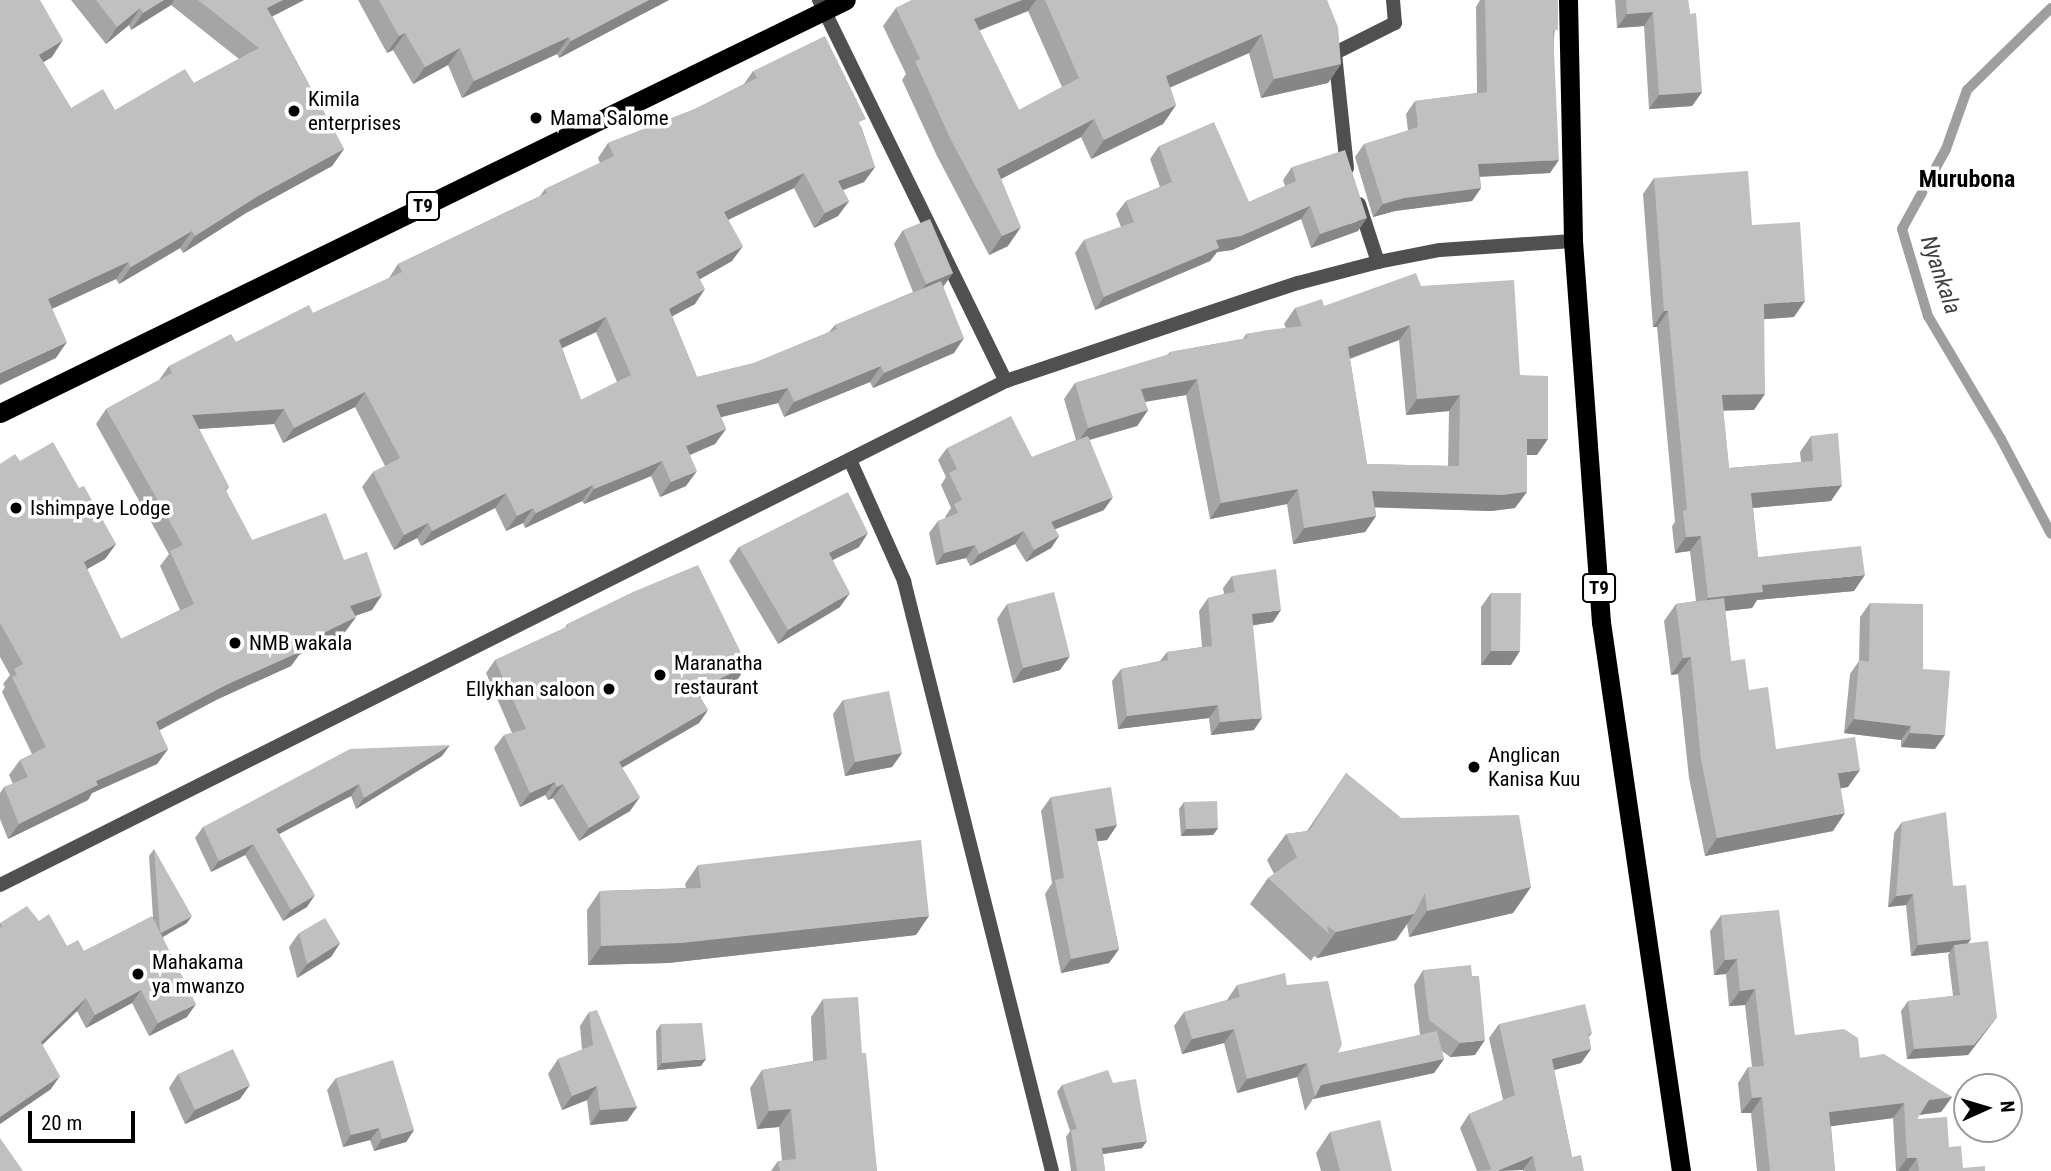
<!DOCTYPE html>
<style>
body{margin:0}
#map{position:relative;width:2051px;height:1171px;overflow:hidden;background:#fff;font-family:"Roboto Condensed",sans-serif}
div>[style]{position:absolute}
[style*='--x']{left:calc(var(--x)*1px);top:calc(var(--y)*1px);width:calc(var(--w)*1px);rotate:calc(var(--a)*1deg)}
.stream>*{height:10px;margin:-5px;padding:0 5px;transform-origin:5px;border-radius:5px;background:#9e9e9e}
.minor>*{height:14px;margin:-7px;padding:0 7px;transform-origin:7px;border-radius:7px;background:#505050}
.trunk>*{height:19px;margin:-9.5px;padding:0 9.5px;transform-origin:9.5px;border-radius:9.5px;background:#000}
.wall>*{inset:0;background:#a5a5a5}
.shaded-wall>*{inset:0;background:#868686}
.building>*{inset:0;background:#c0c0c0}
.dots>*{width:19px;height:19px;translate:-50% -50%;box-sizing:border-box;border:4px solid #fff;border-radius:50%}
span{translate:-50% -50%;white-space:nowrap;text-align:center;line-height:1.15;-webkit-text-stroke:7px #fff;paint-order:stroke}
.shield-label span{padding:2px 5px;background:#fff;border:2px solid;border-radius:5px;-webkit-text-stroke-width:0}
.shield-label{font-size:19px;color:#000;font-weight:700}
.poi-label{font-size:21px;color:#000}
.left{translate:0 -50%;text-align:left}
.right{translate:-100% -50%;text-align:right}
.water-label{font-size:23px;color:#3f3f3f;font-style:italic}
.quarter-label{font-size:24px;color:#000;font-weight:700}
.north{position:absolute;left:1953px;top:1073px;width:70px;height:70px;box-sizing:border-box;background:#fff;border:2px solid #999;border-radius:50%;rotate:86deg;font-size:19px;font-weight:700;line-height:28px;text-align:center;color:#000}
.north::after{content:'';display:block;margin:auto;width:24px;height:32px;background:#000;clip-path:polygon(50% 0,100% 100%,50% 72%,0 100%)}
.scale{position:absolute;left:28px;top:1111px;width:107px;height:32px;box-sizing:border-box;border:4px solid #000;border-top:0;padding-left:9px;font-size:21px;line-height:24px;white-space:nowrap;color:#000;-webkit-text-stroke:5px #fff;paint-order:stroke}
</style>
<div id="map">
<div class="stream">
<i style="--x:2051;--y:8;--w:117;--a:135.7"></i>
<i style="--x:1967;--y:90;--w:63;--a:109.6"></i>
<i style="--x:1946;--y:149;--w:91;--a:118.8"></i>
<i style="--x:1902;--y:229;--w:91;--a:73.4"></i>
<i style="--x:1928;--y:316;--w:143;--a:59.3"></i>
<i style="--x:2001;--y:439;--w:107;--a:62.2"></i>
</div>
<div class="minor">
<i style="--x:819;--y:0;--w:424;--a:63.9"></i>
<i style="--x:1347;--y:168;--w:116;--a:-96"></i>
<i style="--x:1335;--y:53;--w:67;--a:-26.6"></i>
<i style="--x:1395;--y:23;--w:23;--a:-95"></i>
<i style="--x:1359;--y:204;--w:61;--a:71.9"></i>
<i style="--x:850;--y:460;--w:133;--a:65.9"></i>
<i style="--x:904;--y:581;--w:608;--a:75.92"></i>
<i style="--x:0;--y:885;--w:1125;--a:-26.61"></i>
<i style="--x:1006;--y:381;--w:308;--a:-18.6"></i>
<i style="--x:1298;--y:283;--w:83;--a:-14.7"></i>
<i style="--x:1378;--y:262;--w:63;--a:-11"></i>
<i style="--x:1440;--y:250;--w:133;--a:-3.9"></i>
</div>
<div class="trunk">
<i style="--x:1568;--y:0;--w:241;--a:88.8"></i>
<i style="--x:1573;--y:241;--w:382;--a:85.8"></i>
<i style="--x:1601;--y:622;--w:555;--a:81.71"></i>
<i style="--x:0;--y:413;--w:941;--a:-26.02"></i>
</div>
<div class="wall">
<i style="clip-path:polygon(0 0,52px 57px,43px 62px,71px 108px,115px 110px,194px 83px,239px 59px,171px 5px,131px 30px,129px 25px,106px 44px,71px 0,304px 0,272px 16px,344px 149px,332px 166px,246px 213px,183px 253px,180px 248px,119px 284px,116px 279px,52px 309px,56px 358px)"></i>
<i style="clip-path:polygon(358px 0,669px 0,559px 58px,557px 54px,462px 98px,448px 65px,413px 84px,393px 50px,387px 53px)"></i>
<i style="clip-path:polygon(evenodd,912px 0,1327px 0,1341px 64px,1328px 83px,1261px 98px,1249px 53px,1170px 87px,1176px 105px,1163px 124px,1091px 159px,1081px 137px,1001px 179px,1008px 246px,989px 255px,937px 156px,902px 80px,906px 74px,883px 26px,896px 8px,912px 0,1028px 11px,1062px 87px,1019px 110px,979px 30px,1028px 11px)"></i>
<i style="clip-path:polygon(1480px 0,1558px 0,1554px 38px,1550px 173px,1480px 177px,1481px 188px,1472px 201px,1395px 211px,1373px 217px,1355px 157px,1364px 144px,1408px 131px,1406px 114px,1415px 101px,1477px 93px,1476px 7px)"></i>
<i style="clip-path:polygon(1615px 0,1688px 0,1702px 92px,1692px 106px,1649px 109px,1644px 26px,1617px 28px)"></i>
<i style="clip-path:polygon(evenodd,753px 71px,861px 126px,875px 167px,864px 182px,843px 190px,849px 201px,838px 216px,814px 228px,794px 188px,728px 220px,732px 261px,700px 279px,695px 304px,672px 316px,697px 377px,754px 363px,829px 332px,835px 325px,913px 292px,894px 244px,903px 230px,953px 273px,943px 286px,954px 353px,873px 388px,870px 382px,784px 417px,778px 403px,721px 417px,726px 429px,715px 444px,690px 455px,686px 486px,660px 497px,651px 476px,584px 504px,582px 501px,525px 528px,523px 523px,506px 531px,495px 508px,421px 546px,417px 538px,394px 550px,362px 487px,373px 472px,385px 466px,355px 407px,283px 443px,274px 424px,199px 429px,229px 487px,226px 491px,252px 540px,344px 560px,372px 610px,355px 616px,356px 617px,345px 632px,299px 655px,291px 666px,216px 700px,159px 730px,168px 749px,157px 764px,92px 793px,88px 800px,8px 839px,0 819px,0 793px,4px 787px,13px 784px,9px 775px,20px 760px,32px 754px,2px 692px,5px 687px,3px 684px,10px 675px,0 657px,0 464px,20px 461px,79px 488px,116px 544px,105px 559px,87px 569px,121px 639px,180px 610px,160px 566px,169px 554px,96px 424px,106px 409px,159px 380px,169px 366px,236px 342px,313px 313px,389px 278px,398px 264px,540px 196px,545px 189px,600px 163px,598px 158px,608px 143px,695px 109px,744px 84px,753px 71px,596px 332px,617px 382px,581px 400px,562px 348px,596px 332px)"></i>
<i style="clip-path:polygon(1159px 146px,1249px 202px,1285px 186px,1283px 180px,1292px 167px,1358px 231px,1311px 248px,1301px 219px,1232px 250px,1217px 252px,1210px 261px,1095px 310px,1075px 253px,1084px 240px,1121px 227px,1116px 214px,1126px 201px,1160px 187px,1150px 159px)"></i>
<i style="clip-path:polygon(1654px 178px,1752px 225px,1794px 317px,1764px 319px,1754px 410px,1723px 410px,1729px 468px,1801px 462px,1800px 452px,1811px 436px,1831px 501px,1753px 508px,1758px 557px,1854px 591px,1757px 600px,1752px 608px,1725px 611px,1731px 661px,1749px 690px,1776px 749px,1848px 787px,1841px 788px,1833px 831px,1705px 856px,1689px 778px,1678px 674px,1671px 675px,1664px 621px,1676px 604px,1696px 601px,1690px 551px,1675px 553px,1672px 526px,1675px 522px,1657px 327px,1653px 327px,1643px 194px)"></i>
<i style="clip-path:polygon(evenodd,1421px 286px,1520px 375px,1537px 455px,1527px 455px,1515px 508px,1491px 511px,1375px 507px,1376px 516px,1365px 532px,1293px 544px,1287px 504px,1210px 519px,1186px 395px,1145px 402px,1148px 410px,1137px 426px,1090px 440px,1104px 510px,1055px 529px,1059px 536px,1051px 548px,1026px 562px,1015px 544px,970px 566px,966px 558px,936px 565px,929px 533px,938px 521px,946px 518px,945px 517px,951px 508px,941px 485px,946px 477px,938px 460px,947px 448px,1032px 457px,1076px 440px,1064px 399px,1075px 383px,1167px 355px,1170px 352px,1243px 339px,1246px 334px,1286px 328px,1284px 324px,1295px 308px,1324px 306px,1421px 286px,1399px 340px,1406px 415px,1449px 411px,1448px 466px,1367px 464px,1350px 359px,1399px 340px)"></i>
<i style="clip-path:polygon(739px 547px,859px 547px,833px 560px,840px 607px,778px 644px,729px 561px)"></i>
<i style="clip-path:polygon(1232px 576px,1273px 622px,1253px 625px,1254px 730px,1211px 735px,1209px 718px,1118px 729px,1112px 681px,1121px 669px,1160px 661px,1167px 652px,1202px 647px,1199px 611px,1208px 598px,1224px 594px,1223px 588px)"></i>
<i style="clip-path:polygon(1491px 593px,1511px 665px,1481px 665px,1481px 607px)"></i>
<i style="clip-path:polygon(1870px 603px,1923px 669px,1935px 749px,1901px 747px,1901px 740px,1844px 733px,1850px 674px,1859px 661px,1860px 617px)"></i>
<i style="clip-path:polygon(1007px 604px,1060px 670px,1013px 683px,997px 619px)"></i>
<i style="clip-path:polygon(567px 624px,738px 679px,700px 697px,708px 710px,699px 723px,622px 768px,630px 811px,579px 841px,553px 798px,548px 800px,545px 795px,520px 807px,494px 748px,504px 735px,512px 733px,486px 673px,495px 660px,565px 628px)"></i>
<i style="clip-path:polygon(843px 700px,902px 753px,892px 767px,845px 776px,833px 714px)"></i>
<i style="clip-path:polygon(442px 756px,356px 809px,351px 796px,279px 834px,307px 907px,283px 921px,245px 855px,211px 872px,195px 838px,203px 827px)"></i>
<i style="clip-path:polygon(1346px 773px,1401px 818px,1531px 887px,1513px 913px,1409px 937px,1407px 924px,1396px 940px,1317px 958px,1314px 956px,1311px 961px,1250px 904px,1268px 878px,1274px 874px,1267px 860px,1286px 834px,1307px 831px)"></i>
<i style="clip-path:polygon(1051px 797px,1117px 825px,1107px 840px,1097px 841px,1119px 949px,1109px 963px,1061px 973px,1045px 894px,1052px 883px,1041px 811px)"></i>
<i style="clip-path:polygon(1184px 802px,1218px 828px,1213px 835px,1181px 836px,1179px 809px)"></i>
<i style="clip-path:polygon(1902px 822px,1953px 886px,1968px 944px,1997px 1017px,1968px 1055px,1907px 1059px,1901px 1011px,1908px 1001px,1953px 996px,1948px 955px,1950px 952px,1911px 956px,1906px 905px,1888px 907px,1894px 833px)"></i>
<i style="clip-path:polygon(154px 849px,187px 923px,163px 937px,187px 1017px,149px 1036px,132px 1003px,86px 1028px,77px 1011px,42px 1045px,51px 1089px,0 1124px,0 923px,39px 921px,67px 946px,84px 951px,153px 917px,149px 856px)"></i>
<i style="clip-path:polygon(698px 865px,916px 935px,668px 963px,588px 965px,587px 910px,600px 891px,686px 888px,685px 884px)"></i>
<i style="clip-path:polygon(1721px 915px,1795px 1035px,1860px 1058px,1952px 1097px,1941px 1112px,1919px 1115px,1917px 1119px,1949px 1147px,1963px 1168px,1985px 1171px,1896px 1171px,1893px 1118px,1831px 1126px,1835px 1171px,1757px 1171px,1751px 1113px,1741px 1113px,1738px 1083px,1748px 1067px,1752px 1067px,1745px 1005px,1729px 1006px,1726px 974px,1714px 975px,1710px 931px)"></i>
<i style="clip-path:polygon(299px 933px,340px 943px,331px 957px,297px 978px,289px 947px)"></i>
<i style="clip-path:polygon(1423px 970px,1475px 1055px,1450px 1057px,1442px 1051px,1444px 1059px,1434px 1073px,1313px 1099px,1305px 1111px,1297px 1077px,1237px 1093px,1224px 1043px,1182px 1054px,1174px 1026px,1184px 1012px,1227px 1000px,1237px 985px,1287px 985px,1338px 1053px,1420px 1035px,1414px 985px)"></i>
<i style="clip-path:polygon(823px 999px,862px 1053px,877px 1171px,771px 1171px,778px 1161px,782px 1161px,779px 1127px,757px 1129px,750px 1088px,762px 1070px,813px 1061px,811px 1017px)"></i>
<i style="clip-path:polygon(589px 1012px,637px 1107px,627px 1121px,590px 1125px,587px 1100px,562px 1110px,548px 1074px,558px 1059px,582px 1050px,580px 1026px)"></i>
<i style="clip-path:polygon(661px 1024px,701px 1066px,657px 1070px,656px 1031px)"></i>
<i style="clip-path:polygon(1499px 1024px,1592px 1033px,1589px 1037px,1591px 1049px,1581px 1063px,1554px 1070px,1572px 1157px,1584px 1171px,1523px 1171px,1523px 1170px,1477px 1171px,1460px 1128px,1469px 1114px,1503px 1100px,1489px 1038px)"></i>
<i style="clip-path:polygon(178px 1074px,240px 1099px,185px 1124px,169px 1088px)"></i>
<i style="clip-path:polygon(336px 1078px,414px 1130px,406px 1142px,374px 1151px,370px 1140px,343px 1147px,327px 1090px)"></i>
<i style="clip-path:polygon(1113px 1083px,1142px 1148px,1103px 1154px,1105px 1171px,1071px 1171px,1066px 1137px,1070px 1131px,1057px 1092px,1062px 1085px)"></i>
<i style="clip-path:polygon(1330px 1132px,1392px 1171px,1321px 1171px,1316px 1153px)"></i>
</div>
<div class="shaded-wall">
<i style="clip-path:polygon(164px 0,174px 0,171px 5px,131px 30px,143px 13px)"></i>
<i style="clip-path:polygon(283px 0,304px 0,256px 25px,267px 8px)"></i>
<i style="clip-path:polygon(649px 0,669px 0,559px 58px,571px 41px)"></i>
<i style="clip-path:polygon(1022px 0,1036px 0,1028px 11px,961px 38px,974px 19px)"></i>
<i style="clip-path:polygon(140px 8px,129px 25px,106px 44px,117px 27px)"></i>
<i style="clip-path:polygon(1653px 12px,1644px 26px,1617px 28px,1627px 14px)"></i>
<i style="clip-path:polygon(405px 33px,393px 50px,387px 53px,399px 36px)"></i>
<i style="clip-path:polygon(1262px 34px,1249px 53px,1153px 95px,1166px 76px)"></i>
<i style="clip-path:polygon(569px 37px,557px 54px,462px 98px,474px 81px)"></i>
<i style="clip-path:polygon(63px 40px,52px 57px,27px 72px,39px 55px)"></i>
<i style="clip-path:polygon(460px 48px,448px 65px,413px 84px,425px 67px)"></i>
<i style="clip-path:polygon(1341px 64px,1328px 83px,1261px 98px,1274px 79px)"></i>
<i style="clip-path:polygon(1702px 92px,1692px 106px,1649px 109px,1659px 95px)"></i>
<i style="clip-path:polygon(1176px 105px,1163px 124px,1091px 159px,1104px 140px)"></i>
<i style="clip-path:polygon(1094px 119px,1081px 137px,984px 188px,997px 169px)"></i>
<i style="clip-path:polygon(344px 149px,332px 166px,246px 213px,183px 253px,195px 236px,258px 196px)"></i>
<i style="clip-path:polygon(1559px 160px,1550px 173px,1469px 177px,1478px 164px)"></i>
<i style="clip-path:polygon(875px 167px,864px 182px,827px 196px,838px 181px)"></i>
<i style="clip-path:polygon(804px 173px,794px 188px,713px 227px,724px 212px)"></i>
<i style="clip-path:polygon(1481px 188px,1472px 201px,1395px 211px,1373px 217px,1383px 204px,1404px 198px)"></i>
<i style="clip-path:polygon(849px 201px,838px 216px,814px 228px,825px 213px)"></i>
<i style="clip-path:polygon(1310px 206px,1301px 219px,1232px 250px,1217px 252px,1210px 261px,1095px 310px,1104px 297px,1216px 240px)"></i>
<i style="clip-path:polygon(1367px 218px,1358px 231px,1311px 248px,1320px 234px)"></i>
<i style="clip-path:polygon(1021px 227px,1008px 246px,989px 255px,1002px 236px)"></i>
<i style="clip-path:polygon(192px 231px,180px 248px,119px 284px,131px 267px)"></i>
<i style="clip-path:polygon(743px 246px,732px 261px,686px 287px,696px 272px)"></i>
<i style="clip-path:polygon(128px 262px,116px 279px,36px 316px,48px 299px)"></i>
<i style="clip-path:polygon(953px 273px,943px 287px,916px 298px,926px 284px)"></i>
<i style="clip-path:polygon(705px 289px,695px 304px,658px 324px,669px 309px)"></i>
<i style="clip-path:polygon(1805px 301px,1794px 317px,1753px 320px,1764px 304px)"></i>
<i style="clip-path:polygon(1664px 311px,1668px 311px,1657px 327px,1653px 327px)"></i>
<i style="clip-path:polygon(606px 317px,596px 332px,548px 355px,559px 340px)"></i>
<i style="clip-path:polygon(1410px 325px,1399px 340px,1337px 363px,1348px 347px)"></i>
<i style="clip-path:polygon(964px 338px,954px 353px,873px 388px,884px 373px)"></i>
<i style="clip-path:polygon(67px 342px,56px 358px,0 385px,0 373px)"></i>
<i style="clip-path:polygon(881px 366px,870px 382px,784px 417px,794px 402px)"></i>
<i style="clip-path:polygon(1197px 379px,1186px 395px,1130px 404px,1141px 389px)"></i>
<i style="clip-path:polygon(788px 388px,778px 403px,705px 421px,716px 405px)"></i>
<i style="clip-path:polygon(365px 392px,355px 407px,283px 443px,294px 428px)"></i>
<i style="clip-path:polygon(1765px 394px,1754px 410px,1711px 411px,1722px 395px)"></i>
<i style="clip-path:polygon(1460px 395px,1449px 411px,1406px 415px,1417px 399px)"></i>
<i style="clip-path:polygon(284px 409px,274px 424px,181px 430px,192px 415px)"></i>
<i style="clip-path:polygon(1148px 410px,1137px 426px,1077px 443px,1088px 428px)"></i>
<i style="clip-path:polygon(726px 429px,715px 444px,675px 461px,686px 446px)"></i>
<i style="clip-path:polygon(1527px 439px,1548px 439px,1537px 455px,1516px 455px)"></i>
<i style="clip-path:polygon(662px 461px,651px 476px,584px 504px,594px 489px)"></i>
<i style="clip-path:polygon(697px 471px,686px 486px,660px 497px,671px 482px)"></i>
<i style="clip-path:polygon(593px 485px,582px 501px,525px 528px,536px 513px)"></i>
<i style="clip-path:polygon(1842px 485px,1831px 501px,1740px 509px,1751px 493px)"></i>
<i style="clip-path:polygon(1298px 489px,1287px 504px,1210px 519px,1221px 503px)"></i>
<i style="clip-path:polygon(1372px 491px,1527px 492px,1515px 508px,1491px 511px,1361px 507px)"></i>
<i style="clip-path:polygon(506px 493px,495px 508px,421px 546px,432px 531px)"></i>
<i style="clip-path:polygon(1113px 497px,1104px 510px,1043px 534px,1051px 522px)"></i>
<i style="clip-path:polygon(533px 508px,523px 523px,506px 531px,517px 516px)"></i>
<i style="clip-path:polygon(1376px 516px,1365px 532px,1293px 544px,1304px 528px)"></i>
<i style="clip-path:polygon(428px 523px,417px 538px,394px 550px,404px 535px)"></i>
<i style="clip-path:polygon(1024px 531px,1015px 544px,970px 566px,979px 554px)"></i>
<i style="clip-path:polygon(868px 533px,859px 547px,820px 566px,829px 553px)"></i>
<i style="clip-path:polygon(1059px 536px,1051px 548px,1026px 562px,1034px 550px)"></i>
<i style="clip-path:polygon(1701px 536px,1690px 551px,1675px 553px,1686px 537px)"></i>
<i style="clip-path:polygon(116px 544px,105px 559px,73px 577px,84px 562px)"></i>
<i style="clip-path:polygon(975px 545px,966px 558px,936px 565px,944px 553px)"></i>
<i style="clip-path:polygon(1865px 575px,1854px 591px,1757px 600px,1752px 608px,1697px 614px,1708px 598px,1762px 585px)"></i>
<i style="clip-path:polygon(850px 593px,840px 607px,778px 644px,788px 630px)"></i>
<i style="clip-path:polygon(382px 595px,372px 610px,340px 621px,350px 606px)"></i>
<i style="clip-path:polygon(1281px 610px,1273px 622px,1243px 627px,1252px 614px)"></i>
<i style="clip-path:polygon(356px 617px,345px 632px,299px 655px,291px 666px,216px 700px,145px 738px,156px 722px,299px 645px)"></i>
<i style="clip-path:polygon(1491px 651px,1520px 651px,1511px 665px,1481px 665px)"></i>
<i style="clip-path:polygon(1070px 656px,1060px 670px,1013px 683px,1023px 668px)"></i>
<i style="clip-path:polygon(1691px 657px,1678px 674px,1671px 675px,1683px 658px)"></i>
<i style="clip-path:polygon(747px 665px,738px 679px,687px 704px,696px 691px)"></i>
<i style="clip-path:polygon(1218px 705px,1209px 718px,1118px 729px,1127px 716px)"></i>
<i style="clip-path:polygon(708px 710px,699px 723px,609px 775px,619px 762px)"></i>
<i style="clip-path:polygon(1262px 718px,1254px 730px,1211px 735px,1220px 722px)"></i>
<i style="clip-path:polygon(1854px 719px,1911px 726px,1901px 740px,1844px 733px)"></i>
<i style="clip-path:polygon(1910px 733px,1945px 735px,1935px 749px,1901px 747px)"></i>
<i style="clip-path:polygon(450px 745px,442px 756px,356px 809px,364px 798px)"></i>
<i style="clip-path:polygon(168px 749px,157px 764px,92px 793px,88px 800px,8px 839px,19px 824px,96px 781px)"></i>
<i style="clip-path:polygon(902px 753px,892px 767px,845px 776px,855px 762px)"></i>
<i style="clip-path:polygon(1860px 770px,1848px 787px,1826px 791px,1838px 773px)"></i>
<i style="clip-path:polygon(555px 782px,545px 795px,520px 807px,530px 793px)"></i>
<i style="clip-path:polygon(359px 784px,351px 796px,268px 840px,276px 829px)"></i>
<i style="clip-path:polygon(563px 784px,553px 798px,548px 800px,557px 787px)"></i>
<i style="clip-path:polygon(640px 797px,630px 811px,579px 841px,589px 828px)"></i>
<i style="clip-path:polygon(1845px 813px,1833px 831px,1705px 856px,1717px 838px)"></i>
<i style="clip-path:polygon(1117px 825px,1107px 840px,1085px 843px,1095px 829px)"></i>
<i style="clip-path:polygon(1218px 828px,1213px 835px,1181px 836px,1186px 829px)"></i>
<i style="clip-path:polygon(253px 844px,245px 855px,211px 872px,219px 861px)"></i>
<i style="clip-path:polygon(1531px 887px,1513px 913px,1409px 937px,1427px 911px)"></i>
<i style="clip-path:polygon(1913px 894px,1906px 905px,1888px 907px,1896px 896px)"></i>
<i style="clip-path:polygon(315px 895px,307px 907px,283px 921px,291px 910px)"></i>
<i style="clip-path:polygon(1414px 914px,1396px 940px,1317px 958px,1336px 932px)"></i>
<i style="clip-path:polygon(192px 916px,187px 923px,155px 941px,160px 934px)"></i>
<i style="clip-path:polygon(929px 916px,916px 935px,668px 963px,588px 965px,601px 946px)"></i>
<i style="clip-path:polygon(1971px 939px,1964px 950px,1954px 945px,1950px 952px,1911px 956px,1918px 945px)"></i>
<i style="clip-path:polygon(340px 943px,331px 957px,297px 978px,307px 964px)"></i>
<i style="clip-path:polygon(1119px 949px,1109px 963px,1061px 973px,1071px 959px)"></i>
<i style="clip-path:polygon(1737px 959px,1726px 974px,1714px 975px,1725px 960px)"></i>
<i style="clip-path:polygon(1755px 989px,1745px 1005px,1729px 1006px,1740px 991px)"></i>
<i style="clip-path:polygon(141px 990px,132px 1003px,86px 1028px,95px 1015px)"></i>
<i style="clip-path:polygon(86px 998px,77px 1011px,32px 1055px,41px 1042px)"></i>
<i style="clip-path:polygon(196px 1004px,187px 1017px,149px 1036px,158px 1023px)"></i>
<i style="clip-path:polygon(1997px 1017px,1968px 1055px,1907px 1059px,1914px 1049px)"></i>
<i style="clip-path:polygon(1234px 1029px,1224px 1043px,1182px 1054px,1192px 1039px)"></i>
<i style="clip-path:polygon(1485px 1040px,1475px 1055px,1450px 1057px,1460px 1043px)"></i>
<i style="clip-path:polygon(1591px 1049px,1581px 1063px,1542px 1073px,1552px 1059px)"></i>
<i style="clip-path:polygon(706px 1059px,701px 1066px,657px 1070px,662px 1063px)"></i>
<i style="clip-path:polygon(1444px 1059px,1434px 1073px,1313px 1099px,1321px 1085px)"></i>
<i style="clip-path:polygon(1307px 1063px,1297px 1077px,1237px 1093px,1247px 1079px)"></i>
<i style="clip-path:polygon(60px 1076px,51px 1089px,0 1124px,0 1117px)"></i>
<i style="clip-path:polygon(250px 1085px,240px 1099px,185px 1124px,195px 1110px)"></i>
<i style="clip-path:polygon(597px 1086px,587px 1100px,562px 1110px,572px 1096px)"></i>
<i style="clip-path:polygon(1762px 1097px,1751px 1113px,1741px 1113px,1752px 1098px)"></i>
<i style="clip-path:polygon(1952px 1097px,1941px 1112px,1918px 1115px,1929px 1100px)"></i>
<i style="clip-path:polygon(1904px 1103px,1893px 1118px,1818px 1128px,1829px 1112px)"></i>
<i style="clip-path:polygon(637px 1107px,627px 1121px,590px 1125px,600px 1110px)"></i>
<i style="clip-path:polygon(791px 1109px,779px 1127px,757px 1129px,769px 1111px)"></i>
<i style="clip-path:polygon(379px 1128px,370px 1140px,343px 1147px,351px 1135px)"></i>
<i style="clip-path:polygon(414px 1130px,406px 1142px,374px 1151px,382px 1139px)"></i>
<i style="clip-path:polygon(1147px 1141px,1142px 1148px,1097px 1155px,1102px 1148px)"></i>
<i style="clip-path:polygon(1533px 1156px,1523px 1170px,1497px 1171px)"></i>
<i style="clip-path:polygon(1907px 1158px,1917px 1158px,1908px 1171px,1898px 1171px)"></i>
</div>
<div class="building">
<i style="clip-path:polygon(0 0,40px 0,63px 40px,39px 55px,71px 108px,103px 89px,115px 110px,185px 69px,194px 83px,259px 48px,198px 0,283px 0,267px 8px,344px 149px,258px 196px,195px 236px,192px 231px,131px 267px,128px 262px,48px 299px,67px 342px,0 373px)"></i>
<i style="clip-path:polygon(96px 0,164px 0,143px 13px,140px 8px,117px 27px)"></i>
<i style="clip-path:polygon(379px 0,649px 0,571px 41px,569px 37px,474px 81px,460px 48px,425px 67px,405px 33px,399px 36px)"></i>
<i style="clip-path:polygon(912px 0,1022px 0,974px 19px,1019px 110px,1079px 78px,1045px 0,1327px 0,1338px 27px,1341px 64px,1274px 79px,1262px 34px,1166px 76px,1176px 105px,1104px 140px,1094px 119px,997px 169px,1021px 227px,1002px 236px,950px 138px,915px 61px,920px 59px,896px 8px)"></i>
<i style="clip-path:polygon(1485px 0,1558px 0,1558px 30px,1553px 30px,1559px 160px,1478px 164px,1481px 188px,1404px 198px,1383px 204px,1364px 144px,1418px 127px,1415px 101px,1487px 92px)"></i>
<i style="clip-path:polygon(1626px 0,1688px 0,1690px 14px,1696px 13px,1702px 92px,1659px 95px,1653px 12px,1627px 14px)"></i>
<i style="clip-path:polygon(evenodd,825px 36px,866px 119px,859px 122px,875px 167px,838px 181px,849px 201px,825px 213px,804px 173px,724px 212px,743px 246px,696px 272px,705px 289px,669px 309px,697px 377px,754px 363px,837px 329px,835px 325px,941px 281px,964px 338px,884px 373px,881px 366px,794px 402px,788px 388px,716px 405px,726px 429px,686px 446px,697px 471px,671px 482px,662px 461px,594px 489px,593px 485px,536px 513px,533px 508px,517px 516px,506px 493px,432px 531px,428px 523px,404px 535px,373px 472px,400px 458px,365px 392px,294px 428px,284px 409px,192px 415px,229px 487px,225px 489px,252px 540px,326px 513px,344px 560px,367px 552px,382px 595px,350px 606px,356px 617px,299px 645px,302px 651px,226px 685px,156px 722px,168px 749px,96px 781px,98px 785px,19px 824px,4px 787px,28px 777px,20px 760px,46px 747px,12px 677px,17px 675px,14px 669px,23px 664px,0 623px,0 464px,15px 454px,20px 461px,53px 442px,79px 488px,84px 486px,116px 544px,84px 562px,121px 639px,194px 604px,170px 551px,183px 545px,106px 409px,172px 373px,169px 366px,231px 334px,236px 342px,309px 305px,313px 313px,402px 272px,398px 264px,547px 193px,545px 189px,614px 156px,608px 143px,695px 109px,757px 78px,753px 71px,825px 36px,606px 317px,631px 375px,581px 400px,559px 340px,606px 317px)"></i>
<i style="clip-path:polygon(1214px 122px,1249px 202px,1296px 181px,1292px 167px,1345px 150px,1367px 218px,1320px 234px,1310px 206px,1241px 236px,1216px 240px,1219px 248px,1104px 297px,1084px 240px,1134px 222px,1126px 201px,1172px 182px,1159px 146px)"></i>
<i style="clip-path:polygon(1748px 171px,1752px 225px,1800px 222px,1805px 301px,1764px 304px,1765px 394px,1722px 395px,1729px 468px,1813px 461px,1811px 436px,1838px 433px,1842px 485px,1751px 493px,1758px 557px,1861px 546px,1865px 575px,1762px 585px,1763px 592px,1708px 598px,1701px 536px,1686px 537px,1683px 511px,1687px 510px,1668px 311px,1664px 311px,1654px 178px)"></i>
<i style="clip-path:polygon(930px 219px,953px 273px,926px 284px,903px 230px)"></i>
<i style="clip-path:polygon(evenodd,1416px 273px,1421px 286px,1514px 280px,1520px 375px,1548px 376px,1548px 439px,1527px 439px,1527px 492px,1502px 495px,1372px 491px,1376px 516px,1304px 528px,1298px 489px,1221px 503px,1197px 379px,1141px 389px,1148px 410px,1088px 428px,1075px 383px,1170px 354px,1170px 352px,1247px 338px,1246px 334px,1268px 330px,1302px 326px,1295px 308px,1322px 299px,1324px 306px,1416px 273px,1410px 325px,1417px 399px,1460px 395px,1459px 466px,1367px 464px,1348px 347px,1410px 325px)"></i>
<i style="clip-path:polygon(1011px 416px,1032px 457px,1088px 436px,1113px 497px,1051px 522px,1059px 536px,1034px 550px,1024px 531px,979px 554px,975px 545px,944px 553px,938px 521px,958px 513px,954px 504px,962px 500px,949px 473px,957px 469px,947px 448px)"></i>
<i style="clip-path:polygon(848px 492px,868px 533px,829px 553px,850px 593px,788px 630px,739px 547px)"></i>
<i style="clip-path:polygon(698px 565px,747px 665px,696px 691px,708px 710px,619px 762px,640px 797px,589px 828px,563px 784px,557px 787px,555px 782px,530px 793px,504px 735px,526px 729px,495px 660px,568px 626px,567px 624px,633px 592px)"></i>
<i style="clip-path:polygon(1276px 569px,1281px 610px,1252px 614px,1262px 718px,1220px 722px,1218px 705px,1127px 716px,1121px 669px,1168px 660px,1167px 652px,1212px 646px,1208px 598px,1235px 592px,1232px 576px)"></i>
<i style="clip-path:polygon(1054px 592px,1070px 656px,1023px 668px,1007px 604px)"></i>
<i style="clip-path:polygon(1491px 593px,1521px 593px,1520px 651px,1491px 651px)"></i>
<i style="clip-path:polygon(1724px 598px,1731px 661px,1745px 659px,1749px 690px,1768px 687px,1776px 749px,1855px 737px,1860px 770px,1838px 773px,1845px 813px,1717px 838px,1701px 760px,1691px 657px,1683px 658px,1676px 604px)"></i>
<i style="clip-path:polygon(1870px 603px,1923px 604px,1923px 669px,1950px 671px,1945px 735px,1910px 733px,1911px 726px,1854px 719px,1859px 660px,1869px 662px)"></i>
<i style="clip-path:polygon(889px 691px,902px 753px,855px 762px,843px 700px)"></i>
<i style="clip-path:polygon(450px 745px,364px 798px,359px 784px,276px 829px,315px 895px,291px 910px,253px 844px,219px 861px,203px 827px,350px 749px)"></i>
<i style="clip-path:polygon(1346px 773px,1401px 818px,1519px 815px,1531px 887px,1427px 911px,1425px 893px,1414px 914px,1336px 932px,1327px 926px,1329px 934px,1268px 878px,1297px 857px,1286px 834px,1309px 831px)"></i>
<i style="clip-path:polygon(1111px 787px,1117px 825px,1095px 829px,1119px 949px,1071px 959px,1055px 880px,1064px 878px,1051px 797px)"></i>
<i style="clip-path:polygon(1217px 801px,1218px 828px,1186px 829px,1184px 802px)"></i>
<i style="clip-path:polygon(1946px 812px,1953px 886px,1966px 885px,1971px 939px,1918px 945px,1913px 894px,1896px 896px,1902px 822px)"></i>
<i style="clip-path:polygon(921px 840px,929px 916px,681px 943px,601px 946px,600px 891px,701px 888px,698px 865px)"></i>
<i style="clip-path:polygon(154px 849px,192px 916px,161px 933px,160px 930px)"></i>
<i style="clip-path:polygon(27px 906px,39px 921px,49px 914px,67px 946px,78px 940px,84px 951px,152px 916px,196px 1004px,158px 1023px,141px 990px,95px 1015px,86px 998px,41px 1042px,60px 1076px,0 1117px,0 928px,2px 926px,0 923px)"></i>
<i style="clip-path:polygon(1779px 910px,1795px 1035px,1844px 1029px,1858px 1038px,1860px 1058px,1884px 1054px,1952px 1097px,1929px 1100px,1917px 1119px,1947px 1117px,1949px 1147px,1961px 1146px,1963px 1168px,1985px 1166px,1985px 1171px,1919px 1171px,1917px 1158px,1907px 1158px,1904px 1103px,1829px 1112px,1835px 1171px,1770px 1171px,1762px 1097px,1752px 1098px,1748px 1067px,1764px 1066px,1755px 989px,1740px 991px,1737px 959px,1725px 960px,1721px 915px)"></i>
<i style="clip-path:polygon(325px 918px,340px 943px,307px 964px,299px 933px)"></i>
<i style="clip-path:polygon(1988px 941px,1997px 1017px,1974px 1045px,1914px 1049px,1908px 1001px,1960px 995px,1954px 945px)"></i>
<i style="clip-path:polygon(1471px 965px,1472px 976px,1479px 976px,1485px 1040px,1460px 1043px,1429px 1020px,1423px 970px)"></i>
<i style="clip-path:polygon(1285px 973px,1287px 985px,1328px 981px,1342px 1044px,1338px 1053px,1437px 1031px,1444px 1059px,1321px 1085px,1315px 1097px,1307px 1063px,1247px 1079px,1234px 1029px,1192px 1039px,1184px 1012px,1240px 997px,1237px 985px)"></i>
<i style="clip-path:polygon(858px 997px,862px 1053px,866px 1053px,877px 1171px,780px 1171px,778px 1161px,796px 1159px,791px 1109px,769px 1111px,762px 1070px,827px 1059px,823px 999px)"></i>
<i style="clip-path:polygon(1585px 1004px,1592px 1033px,1588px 1034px,1591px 1049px,1552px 1059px,1572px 1157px,1581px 1155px,1584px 1171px,1536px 1171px,1533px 1156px,1497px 1171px,1492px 1171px,1469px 1114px,1515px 1095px,1499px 1024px)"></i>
<i style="clip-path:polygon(597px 1010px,637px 1107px,600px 1110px,597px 1086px,572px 1096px,558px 1059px,593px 1045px,589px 1012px)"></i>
<i style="clip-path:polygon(702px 1023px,706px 1059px,662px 1063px,661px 1024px)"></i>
<i style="clip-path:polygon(233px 1049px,250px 1085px,195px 1110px,178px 1074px)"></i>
<i style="clip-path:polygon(393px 1060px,414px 1130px,382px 1139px,379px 1128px,351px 1135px,336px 1078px)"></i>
<i style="clip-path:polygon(1108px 1070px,1113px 1083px,1136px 1079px,1147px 1141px,1102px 1148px,1105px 1171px,1077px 1171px,1071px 1130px,1077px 1129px,1062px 1085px)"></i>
<i style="clip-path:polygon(1380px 1120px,1392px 1171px,1340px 1171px,1330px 1132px)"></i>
<i style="clip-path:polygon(0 1138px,23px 1171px,0 1171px)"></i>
</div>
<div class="dots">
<i style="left:294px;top:111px;background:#000"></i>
<i style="left:536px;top:118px;background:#000"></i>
<i style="left:16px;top:508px;background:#000"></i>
<i style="left:235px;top:643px;background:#000"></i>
<i style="left:660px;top:675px;background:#000"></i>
<i style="left:609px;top:689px;background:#000"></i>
<i style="left:1474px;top:767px;background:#000"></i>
<i style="left:138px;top:974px;background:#000"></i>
</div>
<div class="shield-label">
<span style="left:423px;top:206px">T9</span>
<span style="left:1599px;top:588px">T9</span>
</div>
<div class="poi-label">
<span class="left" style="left:308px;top:111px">Kimila<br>enterprises</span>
<span class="left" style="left:550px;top:118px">Mama Salome</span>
<span class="left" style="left:30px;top:508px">Ishimpaye Lodge</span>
<span class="left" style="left:249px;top:643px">NMB wakala</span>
<span class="left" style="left:674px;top:675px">Maranatha<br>restaurant</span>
<span class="right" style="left:595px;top:689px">Ellykhan saloon</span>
<span class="left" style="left:1488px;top:767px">Anglican<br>Kanisa Kuu</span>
<span class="left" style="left:152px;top:974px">Mahakama<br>ya mwanzo</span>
</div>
<div class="water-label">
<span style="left:1940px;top:275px;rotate:71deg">Nyankala</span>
</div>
<div class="quarter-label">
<span style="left:1967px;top:180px">Murubona</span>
</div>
<div class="north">N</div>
<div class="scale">20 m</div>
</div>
